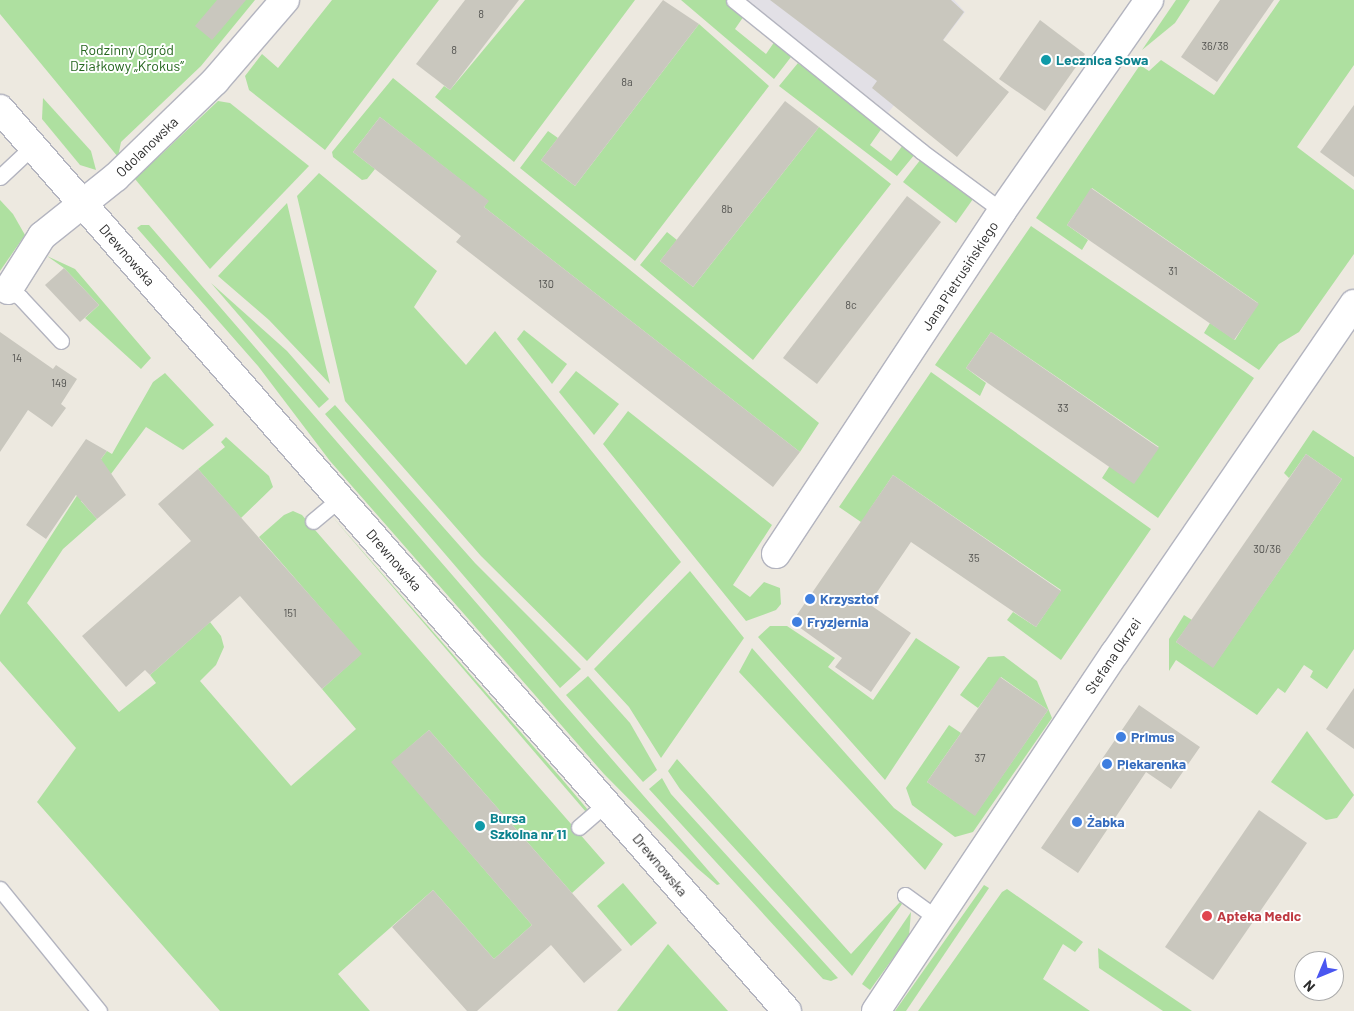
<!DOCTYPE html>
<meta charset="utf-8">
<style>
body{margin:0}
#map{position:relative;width:1354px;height:1011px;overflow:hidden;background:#ede9e0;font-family:Barlow,sans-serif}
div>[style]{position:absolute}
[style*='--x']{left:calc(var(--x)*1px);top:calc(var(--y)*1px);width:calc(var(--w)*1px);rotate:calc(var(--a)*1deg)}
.industrial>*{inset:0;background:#e2e0e6}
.green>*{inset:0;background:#aee0a0}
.building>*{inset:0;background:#c9c7be}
.roads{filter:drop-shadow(1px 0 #b3b4bf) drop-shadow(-1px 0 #b3b4bf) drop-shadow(0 1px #b3b4bf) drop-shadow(0 -1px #b3b4bf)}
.lane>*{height:15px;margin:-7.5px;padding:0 7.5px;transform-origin:7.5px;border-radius:7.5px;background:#fff}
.street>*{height:28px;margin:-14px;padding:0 14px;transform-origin:14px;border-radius:14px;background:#fff}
.secondary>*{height:28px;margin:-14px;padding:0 14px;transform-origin:14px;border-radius:14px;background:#fff}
.dots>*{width:14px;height:14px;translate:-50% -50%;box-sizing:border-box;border:2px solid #fff;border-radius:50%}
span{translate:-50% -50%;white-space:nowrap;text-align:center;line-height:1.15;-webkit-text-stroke:4px #fff;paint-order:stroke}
.number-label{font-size:11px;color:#535350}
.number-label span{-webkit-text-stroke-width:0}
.park-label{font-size:14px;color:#26671f}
.culture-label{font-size:14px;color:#0d838f;font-weight:700}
.left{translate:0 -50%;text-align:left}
.street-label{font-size:14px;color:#2c2c2c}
.shop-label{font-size:14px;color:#366cbe;font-weight:700}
.health-label{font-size:14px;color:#be3a42;font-weight:700}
.north{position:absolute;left:1294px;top:951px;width:50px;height:50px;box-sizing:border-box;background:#fff;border:1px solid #ababab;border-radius:50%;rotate:225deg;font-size:14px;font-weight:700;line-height:20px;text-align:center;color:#2c2c2c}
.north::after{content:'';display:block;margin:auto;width:18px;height:22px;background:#4a56f0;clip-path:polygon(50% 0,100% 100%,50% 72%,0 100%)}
</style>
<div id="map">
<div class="industrial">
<i style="clip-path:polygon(747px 0,954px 0,965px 12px,888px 113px)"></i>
</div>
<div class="green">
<i style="clip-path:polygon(0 0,255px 0,201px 66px,121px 142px,118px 157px,0 14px)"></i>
<i style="clip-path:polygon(332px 0,439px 0,325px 150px,249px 90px,245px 76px,262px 54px,278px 68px)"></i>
<i style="clip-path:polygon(525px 0,635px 0,514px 162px,435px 97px,444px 86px,450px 90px)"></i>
<i style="clip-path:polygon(681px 0,729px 0,746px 13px,735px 29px,766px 54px,775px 41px,791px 57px,774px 79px)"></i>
<i style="clip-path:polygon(1176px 0,1190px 0,1175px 23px,1142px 50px)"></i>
<i style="clip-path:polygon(1280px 0,1354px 0,1354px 65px,1297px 147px,1354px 190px,1354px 254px,1299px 332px,1279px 344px,1259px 370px,1204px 333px,1210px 323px,1235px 340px,1258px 303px,1092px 188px,1067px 225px,1088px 240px,1082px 250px,1036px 218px,1140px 65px,1149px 71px,1161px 60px,1214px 95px)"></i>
<i style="clip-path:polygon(699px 24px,769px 86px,635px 261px,520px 168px,548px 131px,558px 138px,541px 160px,575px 186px)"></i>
<i style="clip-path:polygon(798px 63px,882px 128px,870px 145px,891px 161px,903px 145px,915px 154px,897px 176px,779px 86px)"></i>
<i style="clip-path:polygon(393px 78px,819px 423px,800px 452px,484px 207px,488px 201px,380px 117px,353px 152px,375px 169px,367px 179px,362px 180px,333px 157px,332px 152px)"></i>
<i style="clip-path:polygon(43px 98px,91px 151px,96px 170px,80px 165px,42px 119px)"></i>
<i style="clip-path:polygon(218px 101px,230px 103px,309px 166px,210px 269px,135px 179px)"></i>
<i style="clip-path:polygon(819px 127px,891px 184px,753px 360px,640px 265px,667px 232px,677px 240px,660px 261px,693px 287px)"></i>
<i style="clip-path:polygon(921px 159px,973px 199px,956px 223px,903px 182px)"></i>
<i style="clip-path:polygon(319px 173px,437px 271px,414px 307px,466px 365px,495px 331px,681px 562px,587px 661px,481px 556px,345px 401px,297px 196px)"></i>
<i style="clip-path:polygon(0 200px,13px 214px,25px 235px,0 271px)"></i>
<i style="clip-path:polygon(287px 203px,330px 384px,269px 320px,218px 276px)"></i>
<i style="clip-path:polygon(141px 225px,149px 225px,720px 884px,717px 885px,697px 868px,604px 774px,330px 461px,258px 366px,137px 228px)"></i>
<i style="clip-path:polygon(1031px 226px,1254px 378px,1158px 518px,1102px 478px,1109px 467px,1159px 447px,991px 332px,966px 368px,986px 383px,980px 396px,935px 365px)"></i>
<i style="clip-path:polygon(47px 256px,75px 269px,151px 358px,141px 369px,85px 318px,99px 305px,64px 268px)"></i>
<i style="clip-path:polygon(211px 283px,287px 351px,329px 399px,319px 408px)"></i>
<i style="clip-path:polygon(524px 330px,567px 364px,552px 384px,517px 339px)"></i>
<i style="clip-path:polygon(576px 371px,619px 404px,594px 435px,559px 392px)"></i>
<i style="clip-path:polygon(931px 372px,1151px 529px,1061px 660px,1007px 620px,1013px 612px,1036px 627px,1061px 590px,893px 475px,868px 512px,889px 526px,880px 535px,839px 507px)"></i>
<i style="clip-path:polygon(165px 373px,214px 425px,183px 450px,146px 427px,111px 474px,81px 501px,97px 519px,63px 549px,27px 603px,119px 712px,156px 683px,150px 675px,210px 622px,221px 636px,224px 647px,216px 665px,200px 681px,291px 786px,356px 729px,322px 689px,361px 654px,259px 537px,284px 515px,293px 511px,302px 515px,605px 863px,572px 893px,429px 730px,392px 762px,532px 925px,494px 959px,433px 890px,338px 974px,370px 1011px,220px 1011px,37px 802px,76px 748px,0 661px,0 615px,98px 463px,107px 451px,112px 454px,153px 382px)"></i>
<i style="clip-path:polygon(335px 405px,475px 563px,581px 669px,560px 688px,325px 414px)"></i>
<i style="clip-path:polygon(628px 411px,772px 525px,733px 585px,750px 597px,764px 582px,780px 588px,781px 604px,776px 610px,746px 621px,603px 444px)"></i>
<i style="clip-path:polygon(1313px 430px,1354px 457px,1354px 649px,1327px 689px,1310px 677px,1313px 671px,1304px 665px,1285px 693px,1278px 688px,1257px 715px,1176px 660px,1169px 671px,1169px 639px,1184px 615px,1192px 620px,1176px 642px,1213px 667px,1342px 479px,1306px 454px,1289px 478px,1284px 473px)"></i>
<i style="clip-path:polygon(226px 437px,269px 476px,273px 487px,241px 518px,198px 469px,225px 447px,221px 442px)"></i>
<i style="clip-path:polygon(330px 514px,561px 778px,588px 810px,586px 812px)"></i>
<i style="clip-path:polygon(690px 571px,744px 638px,661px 758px,629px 707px,594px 669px)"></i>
<i style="clip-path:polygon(770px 626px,787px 626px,835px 658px,828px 667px,873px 700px,916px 638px,960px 667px,885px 780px,758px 637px)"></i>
<i style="clip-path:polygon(752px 648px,894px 808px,943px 844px,925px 870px,739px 672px)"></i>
<i style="clip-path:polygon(1004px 656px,1037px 681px,1052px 718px,973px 832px,955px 837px,912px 805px,906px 788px,949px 725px,961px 733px,927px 782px,975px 815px,1048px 710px,1001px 677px,978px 708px,960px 695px,988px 657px)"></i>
<i style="clip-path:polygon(588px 676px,630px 723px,657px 770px,643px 782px,566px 695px)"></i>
<i style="clip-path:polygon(1307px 731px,1354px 795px,1337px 818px,1326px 820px,1271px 782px)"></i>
<i style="clip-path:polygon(677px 759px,851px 954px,900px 902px,902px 904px,852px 976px,680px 789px,668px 771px)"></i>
<i style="clip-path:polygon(662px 778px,671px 794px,838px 978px,831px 981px,823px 979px,649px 789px)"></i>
<i style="clip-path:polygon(623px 883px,657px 923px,631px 946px,597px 906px)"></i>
<i style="clip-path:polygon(984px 885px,989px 888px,906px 1011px,895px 1011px)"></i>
<i style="clip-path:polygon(1007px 889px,1083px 942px,1075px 952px,1063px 944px,1043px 979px,1090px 1011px,918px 1011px,1002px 892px)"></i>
<i style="clip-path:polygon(911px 912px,909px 936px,870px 990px,862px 984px)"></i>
<i style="clip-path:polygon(668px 944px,728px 1011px,617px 1011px)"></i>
<i style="clip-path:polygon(1098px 948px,1192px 1011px,1163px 1011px,1099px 968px)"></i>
</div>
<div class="building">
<i style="clip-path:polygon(217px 0,246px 0,212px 40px,195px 26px)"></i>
<i style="clip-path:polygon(465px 0,519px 0,450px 90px,416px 64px)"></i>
<i style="clip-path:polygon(663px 0,699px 24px,575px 186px,541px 160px)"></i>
<i style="clip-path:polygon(770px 0,951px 0,964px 12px,943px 40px,1009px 92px,957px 157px,872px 88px,877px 81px)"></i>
<i style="clip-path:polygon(1220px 0,1274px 0,1217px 82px,1181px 57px)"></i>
<i style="clip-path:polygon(1040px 20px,1085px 54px,1045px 111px,999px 79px)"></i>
<i style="clip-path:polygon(785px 101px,819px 127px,693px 287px,660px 261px)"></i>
<i style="clip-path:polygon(1354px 105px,1354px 177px,1320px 152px)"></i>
<i style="clip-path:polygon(380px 117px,489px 201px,484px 207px,800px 452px,773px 487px,456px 242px,461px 236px,353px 152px)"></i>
<i style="clip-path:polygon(1091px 188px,1259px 304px,1234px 340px,1067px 225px)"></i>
<i style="clip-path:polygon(907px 196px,941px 222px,817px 384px,783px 358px)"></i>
<i style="clip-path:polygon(64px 268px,99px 305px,80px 322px,45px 285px)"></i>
<i style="clip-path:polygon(0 332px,53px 369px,56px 365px,77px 379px,61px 404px,66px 408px,52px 427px,28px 410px,0 452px)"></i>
<i style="clip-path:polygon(991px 332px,1159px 448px,1134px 484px,966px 368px)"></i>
<i style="clip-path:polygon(86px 439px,107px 451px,101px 459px,126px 495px,97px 519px,76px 495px,46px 539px,26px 525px)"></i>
<i style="clip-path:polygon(1306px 454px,1342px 479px,1213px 668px,1176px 642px)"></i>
<i style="clip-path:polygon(198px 469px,362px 654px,322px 689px,240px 596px,150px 675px,145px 670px,126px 687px,82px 636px,191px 541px,158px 504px)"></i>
<i style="clip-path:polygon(893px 475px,1061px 591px,1036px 627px,911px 542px,869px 604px,911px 633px,871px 692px,835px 667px,842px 658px,792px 622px)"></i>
<i style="clip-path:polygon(1000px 677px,1048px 710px,975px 816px,927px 782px)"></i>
<i style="clip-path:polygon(1354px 688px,1354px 749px,1326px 729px)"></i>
<i style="clip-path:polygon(1139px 705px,1200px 747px,1171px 789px,1146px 772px,1078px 873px,1041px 848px)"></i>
<i style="clip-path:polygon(429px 730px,622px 950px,584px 983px,551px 945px,477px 1011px,467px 1011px,392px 927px,433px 890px,494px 959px,532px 925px,391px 762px)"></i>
<i style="clip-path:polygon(1259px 810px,1307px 843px,1213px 980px,1165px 947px)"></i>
</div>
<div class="roads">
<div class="lane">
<i style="--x:734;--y:0;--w:240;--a:38.9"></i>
<i style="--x:921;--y:151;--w:101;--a:36.5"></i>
<i style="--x:0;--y:177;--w:45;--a:-43.2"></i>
<i style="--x:8;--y:290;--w:14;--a:30"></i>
<i style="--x:20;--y:297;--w:60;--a:47"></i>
<i style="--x:313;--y:521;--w:35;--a:-40"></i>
<i style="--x:579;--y:827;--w:37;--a:-41"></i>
<i style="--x:0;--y:889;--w:157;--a:50.9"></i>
<i style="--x:905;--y:895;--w:41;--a:36"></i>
</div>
<div class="street">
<i style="--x:8;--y:290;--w:64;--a:-57.8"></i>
<i style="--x:42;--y:236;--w:95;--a:-38.6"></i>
<i style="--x:116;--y:177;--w:138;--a:-44.1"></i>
<i style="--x:215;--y:81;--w:107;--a:-49.2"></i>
<i style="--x:776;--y:554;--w:411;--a:-56.6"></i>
<i style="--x:1002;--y:211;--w:257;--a:-55.1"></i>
<i style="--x:876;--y:1011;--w:430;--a:-56.3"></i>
<i style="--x:1115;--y:653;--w:423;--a:-55.6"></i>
</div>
<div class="secondary">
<i style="--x:0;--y:109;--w:1197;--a:48.9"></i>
</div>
</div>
<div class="dots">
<i style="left:1046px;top:60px;background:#0f9aa8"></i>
<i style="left:810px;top:599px;background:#3f7fe0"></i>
<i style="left:797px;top:622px;background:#3f7fe0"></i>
<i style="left:1121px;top:737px;background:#3f7fe0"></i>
<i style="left:1107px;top:764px;background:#3f7fe0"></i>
<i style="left:1077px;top:822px;background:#3f7fe0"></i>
<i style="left:480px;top:826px;background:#0f9aa8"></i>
<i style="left:1207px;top:916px;background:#e0444e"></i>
</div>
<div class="number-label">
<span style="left:481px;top:14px">8</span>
<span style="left:1215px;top:46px">36/38</span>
<span style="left:454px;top:50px">8</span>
<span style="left:627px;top:82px">8a</span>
<span style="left:727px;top:209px">8b</span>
<span style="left:1173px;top:271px">31</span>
<span style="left:546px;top:284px">130</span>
<span style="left:851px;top:305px">8c</span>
<span style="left:17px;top:358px">14</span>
<span style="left:59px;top:383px">149</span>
<span style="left:1063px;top:408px">33</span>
<span style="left:1267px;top:549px">30/36</span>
<span style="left:974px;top:558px">35</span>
<span style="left:290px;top:613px">151</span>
<span style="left:980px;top:758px">37</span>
</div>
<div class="park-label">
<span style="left:127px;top:58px">Rodzinny Ogród<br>Działkowy „Krokus”</span>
</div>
<div class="culture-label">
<span class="left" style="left:1056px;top:60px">Lecznica Sowa</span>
<span class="left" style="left:490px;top:826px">Bursa<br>Szkolna nr 11</span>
</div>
<div class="street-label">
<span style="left:147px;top:147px;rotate:-44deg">Odolanowska</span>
<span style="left:127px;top:255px;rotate:49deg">Drewnowska</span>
<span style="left:960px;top:276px;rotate:-57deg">Jana Pietrusińskiego</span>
<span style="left:394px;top:560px;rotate:49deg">Drewnowska</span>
<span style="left:1113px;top:656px;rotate:-56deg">Stefana Okrzei</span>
<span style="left:660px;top:865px;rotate:50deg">Drewnowska</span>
</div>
<div class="shop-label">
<span class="left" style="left:820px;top:599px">Krzysztof</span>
<span class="left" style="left:807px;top:622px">Fryzjernia</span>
<span class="left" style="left:1131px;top:737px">Primus</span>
<span class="left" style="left:1117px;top:764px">Piekarenka</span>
<span class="left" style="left:1087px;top:822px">Żabka</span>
</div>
<div class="health-label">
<span class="left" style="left:1217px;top:916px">Apteka Medic</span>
</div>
<div class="north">N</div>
</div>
